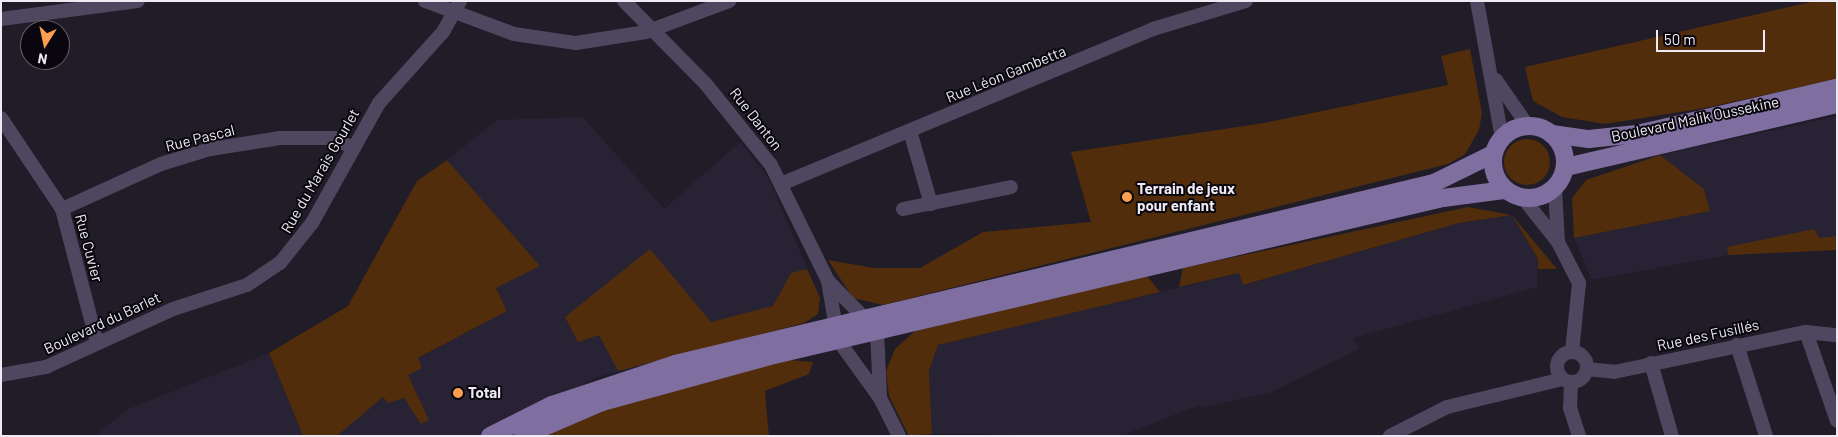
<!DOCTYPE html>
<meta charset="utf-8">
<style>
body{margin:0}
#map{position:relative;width:1838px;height:437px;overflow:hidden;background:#201c28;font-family:Barlow,sans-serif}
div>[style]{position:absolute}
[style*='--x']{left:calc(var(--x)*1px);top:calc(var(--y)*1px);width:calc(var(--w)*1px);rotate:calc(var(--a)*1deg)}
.built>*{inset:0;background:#272234}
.green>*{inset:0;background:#512d0c}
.round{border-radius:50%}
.minor>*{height:14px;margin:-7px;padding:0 7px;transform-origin:7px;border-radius:7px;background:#4f4760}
.minor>.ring{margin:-7px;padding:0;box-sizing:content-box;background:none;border:14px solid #4f4760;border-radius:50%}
.major>*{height:18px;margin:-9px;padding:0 9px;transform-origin:9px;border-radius:9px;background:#7f6fa1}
.major>.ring{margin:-9px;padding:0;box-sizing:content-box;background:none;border:18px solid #7f6fa1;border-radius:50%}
.dots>*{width:14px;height:14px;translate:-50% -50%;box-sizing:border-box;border:2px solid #09070d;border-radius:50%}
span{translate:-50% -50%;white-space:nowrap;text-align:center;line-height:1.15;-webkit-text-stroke:4px #09070d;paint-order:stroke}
.street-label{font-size:15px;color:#edeaf3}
.poi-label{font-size:15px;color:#edeaf3;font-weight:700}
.left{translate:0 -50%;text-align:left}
.frame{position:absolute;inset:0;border:2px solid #edeaf3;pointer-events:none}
.north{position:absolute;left:20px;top:20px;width:50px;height:50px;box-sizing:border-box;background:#09070d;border:1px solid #646269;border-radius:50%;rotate:190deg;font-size:14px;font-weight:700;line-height:20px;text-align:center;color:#edeaf3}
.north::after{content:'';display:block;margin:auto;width:18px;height:22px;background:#fb9e50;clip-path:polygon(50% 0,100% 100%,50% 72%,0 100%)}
.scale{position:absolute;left:1656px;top:30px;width:109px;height:22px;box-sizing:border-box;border:2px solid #edeaf3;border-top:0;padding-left:6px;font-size:15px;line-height:18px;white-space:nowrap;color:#edeaf3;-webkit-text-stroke:4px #09070d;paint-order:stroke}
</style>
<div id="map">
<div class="built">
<i style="clip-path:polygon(1837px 116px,1837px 250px,1728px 255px,1592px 280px,1574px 238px,1710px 211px,1704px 189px,1660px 155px)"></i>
<i style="clip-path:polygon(583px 117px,664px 209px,740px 142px,768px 177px,820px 298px,818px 314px,804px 323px,598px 377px,482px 436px,313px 436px,398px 369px,507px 311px,496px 288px,539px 266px,447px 160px,497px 120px)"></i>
<i style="clip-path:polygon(1512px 215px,1538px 259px,1537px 287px,1354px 338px,1359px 349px,1272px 392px,1201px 408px,1200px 405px,1121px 436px,932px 434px,929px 371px,938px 345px,1240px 273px,1244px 285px,1459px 223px)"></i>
<i style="clip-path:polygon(269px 353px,303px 436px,95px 436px,128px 409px)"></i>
</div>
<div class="green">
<i style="clip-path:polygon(1815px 1px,1837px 1px,1837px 79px,1705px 108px,1605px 124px,1562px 117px,1533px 101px,1525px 67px)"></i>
<i style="clip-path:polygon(1470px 49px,1482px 113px,1479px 130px,1465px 154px,1448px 164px,883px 305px,853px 298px,828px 260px,874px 268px,920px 268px,983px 232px,1091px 222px,1071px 152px,1264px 123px,1448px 85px,1441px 56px)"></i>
<i class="round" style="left:1504px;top:139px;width:46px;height:46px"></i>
<i style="clip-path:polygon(1660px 155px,1704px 189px,1710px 211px,1574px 238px,1572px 198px,1586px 180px)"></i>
<i style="clip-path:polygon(447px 160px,540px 266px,496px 288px,507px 311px,418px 358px,422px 368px,408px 375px,429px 420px,421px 424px,404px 398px,388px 403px,383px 397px,337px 436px,303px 436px,269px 353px,348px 306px,417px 181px)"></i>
<i style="clip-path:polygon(1468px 207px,1512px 215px,1557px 269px,1538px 269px,1538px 259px,1512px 215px,1459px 223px,1243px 285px,1239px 273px,1179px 287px,1183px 268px)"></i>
<i style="clip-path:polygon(1814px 229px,1819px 238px,1837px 236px,1837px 250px,1728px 255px,1727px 247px)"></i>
<i style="clip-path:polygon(650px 249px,711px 322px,773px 306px,791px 273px,807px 269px,820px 298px,818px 314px,804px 323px,618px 371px,599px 335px,578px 342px,565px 317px)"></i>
<i style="clip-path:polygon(1147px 276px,1160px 292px,938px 345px,929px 371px,932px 434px,909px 436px,889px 396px,886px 371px,895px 349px,915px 331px)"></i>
<i style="clip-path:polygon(789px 360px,813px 362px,809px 374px,765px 391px,769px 436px,537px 436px,603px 407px)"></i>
</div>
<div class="minor">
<i style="--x:425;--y:1;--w:95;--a:20.3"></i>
<i style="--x:514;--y:34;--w:63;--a:8.3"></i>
<i style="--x:576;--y:43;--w:71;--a:-8.9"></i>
<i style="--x:646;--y:32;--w:89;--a:-20.5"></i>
<i style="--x:624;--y:1;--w:115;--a:45.4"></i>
<i style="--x:705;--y:83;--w:105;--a:51.2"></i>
<i style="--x:771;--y:165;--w:129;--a:63.8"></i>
<i style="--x:828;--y:281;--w:70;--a:45.6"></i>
<i style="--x:877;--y:331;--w:67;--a:87.4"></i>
<i style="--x:1477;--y:1;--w:139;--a:79.7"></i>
<i style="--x:1;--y:19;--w:138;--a:-7.5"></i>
<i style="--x:1496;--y:80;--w:56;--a:55.2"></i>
<i style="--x:1;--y:118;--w:110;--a:56.2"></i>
<i style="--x:62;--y:209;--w:138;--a:75.3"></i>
<i style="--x:910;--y:131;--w:76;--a:74"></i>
<i style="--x:781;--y:184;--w:403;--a:-22.6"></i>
<i style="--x:1153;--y:29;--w:97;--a:-16.8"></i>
<i style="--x:1555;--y:189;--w:53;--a:86.8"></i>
<i style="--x:1523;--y:198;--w:56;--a:51.5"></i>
<i style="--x:1558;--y:242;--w:46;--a:62.9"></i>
<i style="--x:1579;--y:283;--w:69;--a:95.8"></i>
<i style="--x:62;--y:209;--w:109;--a:-24.4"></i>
<i style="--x:161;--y:164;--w:51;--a:-17"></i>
<i style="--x:210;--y:149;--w:71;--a:-8.9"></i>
<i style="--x:280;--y:138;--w:54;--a:0"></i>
<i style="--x:334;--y:138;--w:21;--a:28"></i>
<i style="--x:903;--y:209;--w:110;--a:-11.5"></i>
<i style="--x:828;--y:281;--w:60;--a:80.4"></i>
<i style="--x:838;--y:340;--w:72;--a:54.1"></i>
<i style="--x:880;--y:398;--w:42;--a:63.4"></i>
<i style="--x:1806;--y:332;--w:94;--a:70.8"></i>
<i style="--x:1737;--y:345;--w:96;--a:72.3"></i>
<i class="ring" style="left:1557px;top:352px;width:16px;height:16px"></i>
<i style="--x:1651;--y:363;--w:76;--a:74"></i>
<i style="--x:1587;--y:369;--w:27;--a:6"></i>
<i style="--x:1614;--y:372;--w:196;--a:-11.8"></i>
<i style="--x:1806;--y:332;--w:31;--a:6"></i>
<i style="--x:1;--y:375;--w:46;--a:-10.1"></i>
<i style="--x:46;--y:367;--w:140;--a:-24.5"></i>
<i style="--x:173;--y:309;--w:78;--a:-18"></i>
<i style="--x:247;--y:285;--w:40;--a:-34"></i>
<i style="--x:280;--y:263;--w:51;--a:-51.3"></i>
<i style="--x:312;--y:223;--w:137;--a:-60.8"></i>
<i style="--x:379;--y:103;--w:96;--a:-48"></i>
<i style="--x:443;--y:32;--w:35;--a:-61"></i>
<i style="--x:1571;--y:382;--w:26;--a:92"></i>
<i style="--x:1570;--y:408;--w:29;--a:72"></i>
<i style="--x:1390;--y:436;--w:64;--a:-27"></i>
<i style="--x:1447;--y:407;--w:119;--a:-13.6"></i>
</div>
<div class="major">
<i class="ring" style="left:1493px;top:126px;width:54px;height:54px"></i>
<i style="--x:1552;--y:134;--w:37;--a:8"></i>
<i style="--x:1589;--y:139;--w:48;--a:-5.9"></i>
<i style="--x:1637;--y:134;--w:205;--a:-13"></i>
<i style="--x:1566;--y:167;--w:278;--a:-13.1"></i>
<i style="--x:490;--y:436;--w:69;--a:-26.6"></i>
<i style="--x:552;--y:405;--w:130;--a:-18.4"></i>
<i style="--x:675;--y:364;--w:780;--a:-13.41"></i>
<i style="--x:1434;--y:183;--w:66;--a:-26.2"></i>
<i style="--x:523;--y:436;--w:86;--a:-23.3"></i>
<i style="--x:602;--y:402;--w:178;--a:-15.3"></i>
<i style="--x:774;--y:355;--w:687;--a:-13.21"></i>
<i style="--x:1443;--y:198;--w:63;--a:-7.4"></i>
</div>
<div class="dots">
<i style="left:1127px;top:197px;background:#fb9e50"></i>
<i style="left:458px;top:393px;background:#fb9e50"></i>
</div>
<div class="street-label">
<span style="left:1006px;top:74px;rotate:-22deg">Rue Léon Gambetta</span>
<span style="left:756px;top:119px;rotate:52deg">Rue Danton</span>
<span style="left:1695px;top:119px;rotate:-12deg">Boulevard Malik Oussekine</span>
<span style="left:200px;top:138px;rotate:-14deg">Rue Pascal</span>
<span style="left:320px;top:171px;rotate:-60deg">Rue du Marais Gourlet</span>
<span style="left:89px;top:248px;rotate:75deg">Rue Cuvier</span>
<span style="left:102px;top:323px;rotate:-25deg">Boulevard du Barlet</span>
<span style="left:1708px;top:335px;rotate:-12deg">Rue des Fusillés</span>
</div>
<div class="poi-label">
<span class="left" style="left:1137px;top:197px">Terrain de jeux<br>pour enfant</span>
<span class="left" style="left:468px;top:393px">Total</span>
</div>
<div class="frame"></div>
<div class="north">N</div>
<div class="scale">50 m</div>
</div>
